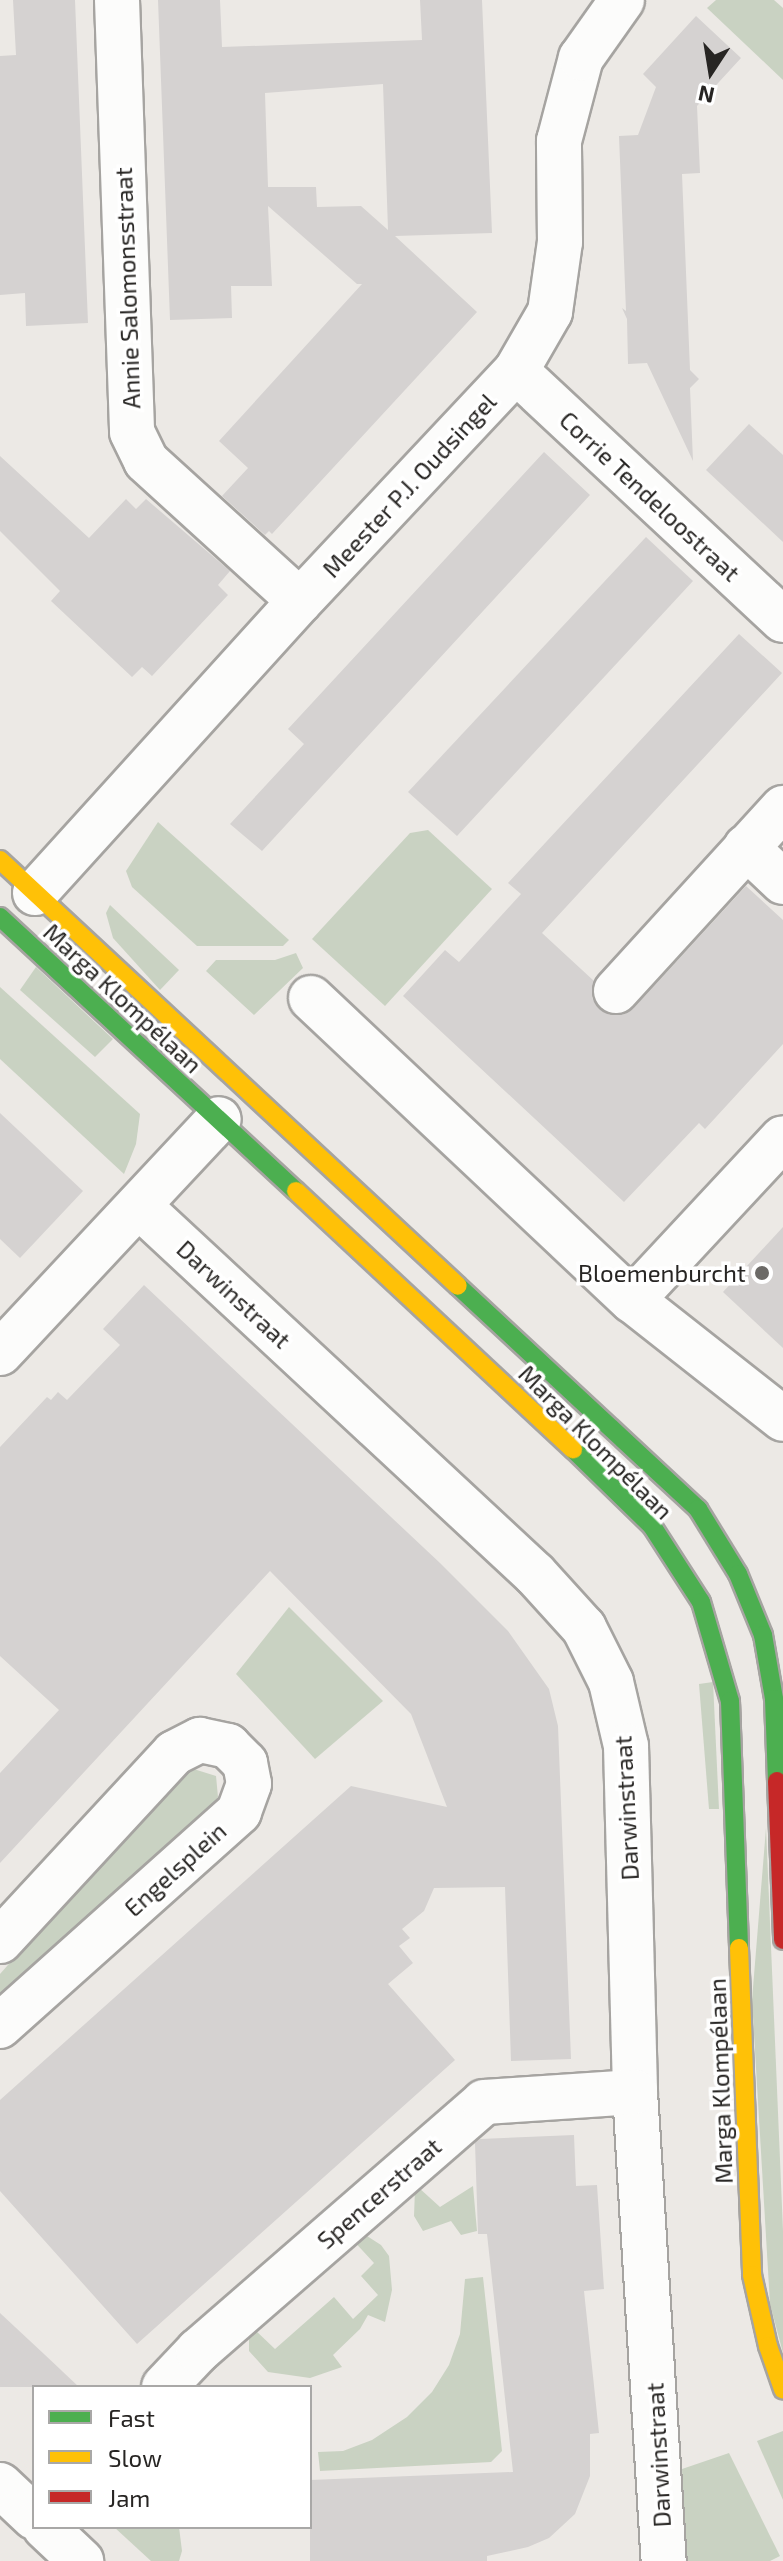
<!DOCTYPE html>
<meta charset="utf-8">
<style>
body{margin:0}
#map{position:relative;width:783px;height:2561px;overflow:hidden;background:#ece9e5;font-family:"Exo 2",sans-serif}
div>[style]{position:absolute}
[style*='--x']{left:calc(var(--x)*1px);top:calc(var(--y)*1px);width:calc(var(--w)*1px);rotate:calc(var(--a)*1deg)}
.green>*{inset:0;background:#c9d2c2}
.building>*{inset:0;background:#d5d2d1}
.roads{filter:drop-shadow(2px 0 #a6a4a1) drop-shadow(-2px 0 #a6a4a1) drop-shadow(0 2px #a6a4a1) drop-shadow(0 -2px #a6a4a1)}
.street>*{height:44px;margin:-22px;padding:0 22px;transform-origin:22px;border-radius:22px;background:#fcfcfb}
.fast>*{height:18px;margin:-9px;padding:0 9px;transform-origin:9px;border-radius:9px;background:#4caf50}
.slow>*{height:18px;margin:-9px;padding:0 9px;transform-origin:9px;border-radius:9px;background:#ffc107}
.jam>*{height:18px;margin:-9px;padding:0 9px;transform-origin:9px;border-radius:9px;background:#c62828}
.dots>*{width:22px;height:22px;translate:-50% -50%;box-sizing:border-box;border:4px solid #fff;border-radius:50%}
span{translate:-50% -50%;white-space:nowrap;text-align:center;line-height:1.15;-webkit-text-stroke:7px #fff;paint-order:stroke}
.street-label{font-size:24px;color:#272523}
.poi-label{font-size:24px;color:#272523}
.right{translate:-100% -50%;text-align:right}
.legend{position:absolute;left:32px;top:2385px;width:280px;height:144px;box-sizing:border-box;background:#fff;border:2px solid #a9a8a7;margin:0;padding:10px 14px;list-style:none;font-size:24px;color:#272523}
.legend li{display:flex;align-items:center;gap:16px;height:40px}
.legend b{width:40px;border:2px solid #a9a8a7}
.north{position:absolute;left:671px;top:32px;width:80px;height:80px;-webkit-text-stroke:6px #fff;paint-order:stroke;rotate:192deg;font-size:22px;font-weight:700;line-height:32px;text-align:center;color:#272523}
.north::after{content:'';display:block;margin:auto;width:28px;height:36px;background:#272523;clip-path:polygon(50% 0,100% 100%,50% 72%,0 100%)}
</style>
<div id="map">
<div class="green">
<i style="clip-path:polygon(716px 0,774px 0,783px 8px,783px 80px,707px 8px)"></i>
<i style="clip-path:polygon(158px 822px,289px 940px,283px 946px,197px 946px,132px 887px,126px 871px)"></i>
<i style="clip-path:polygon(428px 830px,492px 889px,385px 1006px,312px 939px,410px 833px)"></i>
<i style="clip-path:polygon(110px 905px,179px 970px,160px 990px,113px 938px,106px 913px)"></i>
<i style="clip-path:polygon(296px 953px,303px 968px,254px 1015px,206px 971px,216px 960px,275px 960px)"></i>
<i style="clip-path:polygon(36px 967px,113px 1039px,95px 1057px,20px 990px)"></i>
<i style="clip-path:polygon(0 987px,140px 1114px,136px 1144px,124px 1174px,0 1059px)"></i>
<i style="clip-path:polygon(289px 1607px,383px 1701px,315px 1759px,236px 1674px)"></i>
<i style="clip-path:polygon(713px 1682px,719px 1809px,709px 1809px,699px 1684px)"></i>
<i style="clip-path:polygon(184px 1766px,216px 1776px,218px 1797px,204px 1821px,0 2019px,0 1974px)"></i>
<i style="clip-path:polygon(766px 1828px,783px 2231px,783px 2353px,770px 2304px,752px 2000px)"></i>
<i style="clip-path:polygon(473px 2186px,477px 2231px,461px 2235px,451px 2221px,423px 2231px,414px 2216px,415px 2189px,418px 2187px,440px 2207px)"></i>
<i style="clip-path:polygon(355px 2234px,367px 2236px,381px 2245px,389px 2256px,392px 2290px,385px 2322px,368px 2315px,360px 2329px,333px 2355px,342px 2367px,310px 2378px,268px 2372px,249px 2351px,249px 2333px,253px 2328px,275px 2349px,334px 2297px,353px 2319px,378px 2295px,361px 2276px,374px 2263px,351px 2238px)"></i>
<i style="clip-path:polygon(483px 2277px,502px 2451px,491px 2462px,320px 2471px,318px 2452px,343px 2451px,372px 2440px,407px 2417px,432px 2392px,449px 2365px,460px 2334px,465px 2279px)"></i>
<i style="clip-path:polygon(783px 2431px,783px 2500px,757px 2441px)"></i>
<i style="clip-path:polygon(729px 2453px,780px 2556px,770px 2561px,685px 2561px,682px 2469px)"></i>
<i style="clip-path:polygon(114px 2527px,179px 2527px,182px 2551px,179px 2561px,151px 2561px)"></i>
</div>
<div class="building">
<i style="clip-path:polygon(13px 0,75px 0,88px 323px,26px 326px,25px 293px,0 295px,0 56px,16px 55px)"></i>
<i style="clip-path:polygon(evenodd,158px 0,220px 0,222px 47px,422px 40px,420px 0,482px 0,492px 233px,395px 236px,477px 312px,272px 534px,269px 531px,265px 535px,222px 496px,248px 468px,219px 441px,362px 284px,357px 284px,268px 206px,272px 286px,231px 286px,232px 318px,170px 320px,158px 0,383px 84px,388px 230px,361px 206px,317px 207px,316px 187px,268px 187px,265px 93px,383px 84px)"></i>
<i style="clip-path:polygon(696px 16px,741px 58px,697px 106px,700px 173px,682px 174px,690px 370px,699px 379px,690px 388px,693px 461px,647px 363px,628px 364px,627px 319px,622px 308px,626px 311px,619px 136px,638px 135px,656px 87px,643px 74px)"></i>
<i style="clip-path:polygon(749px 424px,783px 455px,783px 542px,706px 470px)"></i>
<i style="clip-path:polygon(544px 452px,590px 495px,262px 851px,230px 824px,304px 744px,288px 729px)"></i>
<i style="clip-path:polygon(0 456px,89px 538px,126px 499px,136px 509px,146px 499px,230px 571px,218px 585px,228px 595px,152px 676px,142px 667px,132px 677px,51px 601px,60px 591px,0 531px)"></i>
<i style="clip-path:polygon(646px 537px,693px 581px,457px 836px,408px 792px)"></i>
<i style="clip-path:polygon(739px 634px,782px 673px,542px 933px,594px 981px,592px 998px,599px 1009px,610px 1015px,623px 1015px,634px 1008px,746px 886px,783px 920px,783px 1044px,705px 1129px,699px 1123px,624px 1202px,403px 996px,445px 950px,459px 962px,521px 894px,508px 883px)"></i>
<i style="clip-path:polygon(0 1113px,83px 1191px,20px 1258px,0 1239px)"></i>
<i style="clip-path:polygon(783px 1227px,783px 1348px,723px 1292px)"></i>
<i style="clip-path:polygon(144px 1285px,440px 1563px,508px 1631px,549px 1689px,558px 1726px,571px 2059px,511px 2061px,505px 1887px,434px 1888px,424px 1911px,402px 1929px,410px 1938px,399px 1946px,413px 1963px,388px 1984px,455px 2060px,137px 2344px,0 2191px,0 2100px,351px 1786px,447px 1807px,411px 1714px,270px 1571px,0 1863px,0 1773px,59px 1710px,0 1656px,0 1447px,47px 1397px,51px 1400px,58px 1392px,67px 1400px,120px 1345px,103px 1329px)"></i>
<i style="clip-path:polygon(574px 2135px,576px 2186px,597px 2185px,604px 2289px,584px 2291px,599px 2433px,590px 2434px,590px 2476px,575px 2514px,549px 2538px,528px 2547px,487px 2556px,487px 2561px,310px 2561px,310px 2480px,513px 2472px,487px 2234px,478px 2234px,475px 2143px,480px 2139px)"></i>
<i style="clip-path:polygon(0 2313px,44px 2354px,79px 2387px,0 2387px)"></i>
</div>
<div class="roads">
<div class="street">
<i style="--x:117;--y:0;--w:432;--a:88"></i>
<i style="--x:132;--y:432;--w:32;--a:64"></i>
<i style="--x:146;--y:461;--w:208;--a:42.3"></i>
<i style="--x:516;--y:371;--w:365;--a:43"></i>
<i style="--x:746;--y:847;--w:51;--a:43.4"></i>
<i style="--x:35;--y:893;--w:394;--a:-47.8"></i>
<i style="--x:300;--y:601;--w:316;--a:-46.8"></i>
<i style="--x:516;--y:371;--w:68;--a:-60"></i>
<i style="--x:550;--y:312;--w:71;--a:-81.9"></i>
<i style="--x:560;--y:242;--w:101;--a:-90.6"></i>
<i style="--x:559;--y:141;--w:86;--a:-75.2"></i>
<i style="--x:581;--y:58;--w:71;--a:-54.7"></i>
<i style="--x:616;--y:991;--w:248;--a:-47.6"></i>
<i style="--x:311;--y:998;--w:441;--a:43.3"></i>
<i style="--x:632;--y:1300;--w:192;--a:38.2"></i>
<i style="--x:139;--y:1206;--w:541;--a:42.9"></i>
<i style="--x:535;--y:1574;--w:73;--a:47.8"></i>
<i style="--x:584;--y:1628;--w:60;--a:63.4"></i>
<i style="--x:611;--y:1682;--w:66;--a:76.8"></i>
<i style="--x:626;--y:1746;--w:346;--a:88.5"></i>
<i style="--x:635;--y:2092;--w:470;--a:86.5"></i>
<i style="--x:632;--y:1300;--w:221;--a:-47"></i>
<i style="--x:0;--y:1353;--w:320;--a:-46.9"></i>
<i style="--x:0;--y:1941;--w:256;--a:-47.2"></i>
<i style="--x:174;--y:1753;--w:29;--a:-27"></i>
<i style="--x:200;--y:1740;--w:29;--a:12"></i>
<i style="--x:228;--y:1746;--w:24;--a:45"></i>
<i style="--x:245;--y:1763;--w:21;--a:79"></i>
<i style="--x:249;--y:1784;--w:30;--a:110"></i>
<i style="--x:239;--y:1812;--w:321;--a:138.2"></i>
<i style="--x:164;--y:2387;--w:50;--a:-46.6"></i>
<i style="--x:198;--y:2351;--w:379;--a:-41"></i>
<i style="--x:484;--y:2102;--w:151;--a:-3.8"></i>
<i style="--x:0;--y:2485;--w:47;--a:43.3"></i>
<i style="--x:45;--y:2527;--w:50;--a:43.4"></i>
</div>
<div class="fast">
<i style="--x:0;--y:917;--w:403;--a:42.8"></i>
<i style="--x:458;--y:1286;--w:328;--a:42.9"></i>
<i style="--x:698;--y:1509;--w:76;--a:58.4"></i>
<i style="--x:738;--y:1574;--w:66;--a:67.7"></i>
<i style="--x:763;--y:1635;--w:65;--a:80.2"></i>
<i style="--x:774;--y:1699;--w:82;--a:87.9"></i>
<i style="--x:573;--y:1449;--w:110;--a:44.3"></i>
<i style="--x:652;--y:1526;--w:90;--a:57.2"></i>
<i style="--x:701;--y:1602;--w:103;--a:73.7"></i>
<i style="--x:730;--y:1701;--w:247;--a:87.9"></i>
</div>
<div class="slow">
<i style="--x:0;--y:860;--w:625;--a:42.93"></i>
<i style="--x:296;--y:1191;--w:379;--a:43"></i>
<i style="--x:739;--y:1948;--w:327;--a:87.7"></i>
<i style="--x:752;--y:2275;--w:73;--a:77.3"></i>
<i style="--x:768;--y:2346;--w:46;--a:70.8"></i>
</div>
<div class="jam">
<i style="--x:777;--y:1781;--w:159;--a:87.8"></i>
</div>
</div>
<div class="dots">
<i style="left:762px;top:1273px;background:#6c6a67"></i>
</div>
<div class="street-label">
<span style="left:127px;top:288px;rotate:-92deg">Annie Salomonsstraat</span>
<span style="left:409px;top:485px;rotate:-47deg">Meester P.J. Oudsingel</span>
<span style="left:650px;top:496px;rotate:43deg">Corrie Tendeloostraat</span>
<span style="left:123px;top:998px;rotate:43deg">Marga Klompélaan</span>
<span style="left:234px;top:1294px;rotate:43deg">Darwinstraat</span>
<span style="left:596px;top:1442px;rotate:45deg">Marga Klompélaan</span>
<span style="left:626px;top:1808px;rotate:-93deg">Darwinstraat</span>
<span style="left:175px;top:1869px;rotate:-42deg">Engelsplein</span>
<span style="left:720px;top:2081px;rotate:-92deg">Marga Klompélaan</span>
<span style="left:379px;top:2193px;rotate:-41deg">Spencerstraat</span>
<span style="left:658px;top:2455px;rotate:-93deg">Darwinstraat</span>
</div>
<div class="poi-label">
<span class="right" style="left:746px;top:1273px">Bloemenburcht</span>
</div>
<ul class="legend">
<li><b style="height:10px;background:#4caf50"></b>Fast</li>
<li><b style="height:10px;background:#ffc107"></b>Slow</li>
<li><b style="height:10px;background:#c62828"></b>Jam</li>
</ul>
<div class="north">N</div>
</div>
